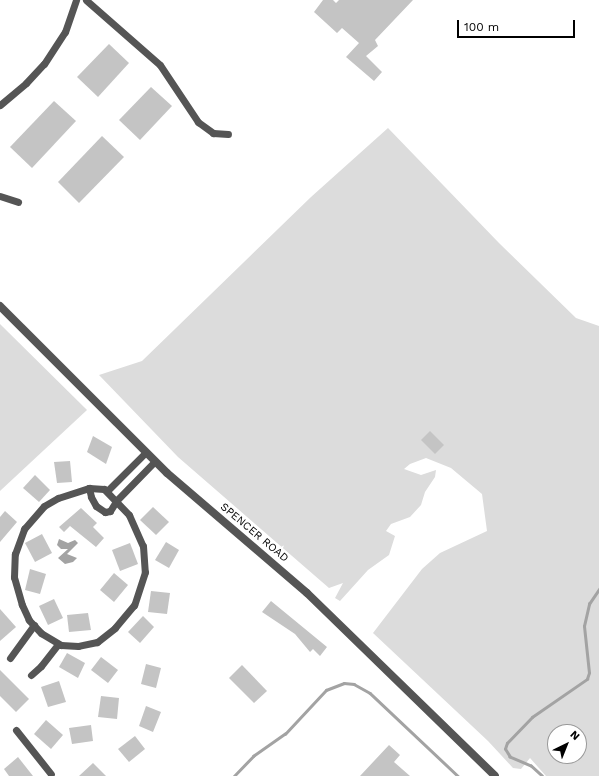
<!DOCTYPE html>
<style>
body{margin:0}
#map{position:relative;width:599px;height:776px;overflow:hidden;background:#fff;font-family:"Work Sans",sans-serif}
div>[style]{position:absolute}
[style*='--x']{left:calc(var(--x)*1px);top:calc(var(--y)*1px);width:calc(var(--w)*1px);rotate:calc(var(--a)*1deg)}
.green>*{inset:0;background:#dcdcdc}
.water>*{inset:0;background:#a3a3a3}
.stream>*{height:2.5px;margin:-1.25px;padding:0 1.25px;transform-origin:1.25px;border-radius:1.25px;background:#a3a3a3}
.building>*{inset:0;background:#c4c4c4}
.minor>*{height:7px;margin:-3.5px;padding:0 3.5px;transform-origin:3.5px;border-radius:3.5px;background:#555}
.tertiary>*{height:8px;margin:-4px;padding:0 4px;transform-origin:4px;border-radius:4px;background:#555}
span{translate:-50% -50%;white-space:nowrap;text-align:center;line-height:1.15;-webkit-text-stroke:4px #fff;paint-order:stroke}
.street-label{font-size:11px;color:#000}
.north{position:absolute;left:547px;top:724px;width:40px;height:40px;box-sizing:border-box;background:#fff;border:1px solid #999;border-radius:50%;rotate:43deg;font-size:11px;font-weight:700;line-height:16px;text-align:center;color:#000}
.north::after{content:'';display:block;margin:auto;width:14px;height:18px;background:#000;clip-path:polygon(50% 0,100% 100%,50% 72%,0 100%)}
.scale{position:absolute;left:457px;top:20px;width:118px;height:18px;box-sizing:border-box;border:2px solid #000;border-top:0;padding-left:5px;font-size:12px;line-height:14px;white-space:nowrap;color:#000;-webkit-text-stroke:3px #fff;paint-order:stroke}
</style>
<div id="map">
<div class="green">
<i style="clip-path:polygon(evenodd,388px 128px,499px 243px,576px 318px,599px 326px,599px 776px,546px 776px,530px 758px,521px 769px,513px 768px,488px 741px,373px 633px,422px 569px,440px 553px,487px 531px,482px 494px,451px 468px,426px 458px,410px 464px,404px 469px,421px 475px,436px 470px,435px 477px,425px 492px,421px 505px,410px 517px,391px 524px,386px 531px,395px 536px,389px 555px,368px 570px,340px 601px,335px 598px,343px 583px,329px 588px,178px 457px,99px 375px,142px 361px,311px 197px,388px 128px,555px 732px,579px 732px,579px 756px,555px 756px,555px 732px)"></i>
<i style="clip-path:polygon(0 324px,87px 410px,0 491px)"></i>
</div>
<div class="water">
<i style="clip-path:polygon(59px 539px,68px 543px,75px 540px,78px 543px,67px 554px,77px 558px,73px 562px,65px 564px,58px 558px,68px 549px,61px 549px,57px 545px)"></i>
</div>
<div class="stream">
<i style="--x:234;--y:776;--w:28;--a:-46"></i>
<i style="--x:253;--y:756;--w:39;--a:-35"></i>
<i style="--x:285;--y:734;--w:60;--a:-47"></i>
<i style="--x:326;--y:690;--w:19;--a:-21"></i>
<i style="--x:344;--y:683;--w:10;--a:6"></i>
<i style="--x:354;--y:684;--w:18;--a:29"></i>
<i style="--x:370;--y:693;--w:121;--a:43.3"></i>
<i style="--x:542;--y:776;--w:15;--a:-138"></i>
<i style="--x:531;--y:766;--w:23;--a:-157"></i>
<i style="--x:510;--y:757;--w:9;--a:-122"></i>
<i style="--x:505;--y:749;--w:6;--a:-72"></i>
<i style="--x:507;--y:743;--w:36;--a:-46"></i>
<i style="--x:532;--y:717;--w:67;--a:-34.6"></i>
<i style="--x:587;--y:679;--w:6;--a:-72"></i>
<i style="--x:589;--y:673;--w:47;--a:-96.1"></i>
<i style="--x:584;--y:626;--w:23;--a:-77"></i>
<i style="--x:589;--y:604;--w:18;--a:-56"></i>
</div>
<div class="building">
<i style="clip-path:polygon(323px 0,333px 0,336px 3px,339px 0,413px 0,375px 40px,378px 46px,366px 56px,382px 72px,374px 81px,346px 57px,359px 43px,342px 28px,337px 33px,314px 12px)"></i>
<i style="clip-path:polygon(109px 44px,129px 63px,98px 97px,77px 77px)"></i>
<i style="clip-path:polygon(151px 87px,172px 106px,140px 140px,119px 120px)"></i>
<i style="clip-path:polygon(54px 101px,76px 121px,32px 168px,10px 147px)"></i>
<i style="clip-path:polygon(102px 136px,124px 157px,79px 203px,58px 182px)"></i>
<i style="clip-path:polygon(430px 431px,444px 445px,435px 454px,421px 440px)"></i>
<i style="clip-path:polygon(93px 436px,112px 447px,106px 464px,87px 452px)"></i>
<i style="clip-path:polygon(70px 461px,72px 482px,57px 483px,54px 462px)"></i>
<i style="clip-path:polygon(35px 475px,50px 490px,39px 502px,23px 488px)"></i>
<i style="clip-path:polygon(153px 507px,169px 522px,156px 535px,140px 520px)"></i>
<i style="clip-path:polygon(81px 508px,97px 523px,93px 527px,104px 538px,96px 547px,70px 526px,64px 532px,59px 527px)"></i>
<i style="clip-path:polygon(5px 511px,17px 522px,0 542px,0 517px)"></i>
<i style="clip-path:polygon(42px 534px,52px 553px,35px 562px,25px 543px)"></i>
<i style="clip-path:polygon(166px 542px,179px 550px,169px 568px,155px 560px)"></i>
<i style="clip-path:polygon(130px 543px,138px 564px,120px 571px,112px 550px)"></i>
<i style="clip-path:polygon(30px 569px,46px 574px,40px 594px,25px 590px)"></i>
<i style="clip-path:polygon(114px 573px,128px 585px,114px 602px,100px 590px)"></i>
<i style="clip-path:polygon(151px 591px,170px 593px,167px 614px,148px 612px)"></i>
<i style="clip-path:polygon(54px 599px,63px 618px,48px 625px,39px 606px)"></i>
<i style="clip-path:polygon(271px 601px,327px 647px,320px 656px,313px 649px,310px 652px,295px 634px,262px 612px)"></i>
<i style="clip-path:polygon(0 609px,16px 627px,0 641px)"></i>
<i style="clip-path:polygon(88px 613px,91px 630px,69px 632px,67px 615px)"></i>
<i style="clip-path:polygon(143px 616px,154px 627px,140px 643px,128px 632px)"></i>
<i style="clip-path:polygon(67px 653px,85px 663px,78px 678px,59px 667px)"></i>
<i style="clip-path:polygon(101px 657px,118px 670px,108px 683px,91px 670px)"></i>
<i style="clip-path:polygon(146px 664px,161px 668px,156px 688px,141px 684px)"></i>
<i style="clip-path:polygon(242px 665px,267px 691px,254px 703px,229px 678px)"></i>
<i style="clip-path:polygon(0 670px,29px 699px,16px 712px,0 696px)"></i>
<i style="clip-path:polygon(59px 681px,66px 702px,48px 707px,41px 687px)"></i>
<i style="clip-path:polygon(101px 696px,119px 698px,117px 719px,98px 717px)"></i>
<i style="clip-path:polygon(146px 706px,161px 712px,153px 732px,139px 726px)"></i>
<i style="clip-path:polygon(46px 720px,63px 735px,51px 749px,34px 734px)"></i>
<i style="clip-path:polygon(91px 725px,93px 741px,72px 744px,69px 728px)"></i>
<i style="clip-path:polygon(135px 736px,145px 749px,129px 762px,118px 749px)"></i>
<i style="clip-path:polygon(389px 745px,400px 755px,394px 762px,410px 776px,360px 776px)"></i>
<i style="clip-path:polygon(18px 757px,33px 776px,9px 776px,4px 769px)"></i>
<i style="clip-path:polygon(93px 763px,106px 776px,79px 776px)"></i>
</div>
<div class="minor">
<i style="--x:86;--y:0;--w:98;--a:41.3"></i>
<i style="--x:160;--y:65;--w:69;--a:56.3"></i>
<i style="--x:198;--y:122;--w:19;--a:36"></i>
<i style="--x:213;--y:133;--w:15;--a:4"></i>
<i style="--x:0;--y:105;--w:34;--a:-40"></i>
<i style="--x:26;--y:83;--w:26;--a:-47"></i>
<i style="--x:44;--y:64;--w:38;--a:-57"></i>
<i style="--x:65;--y:32;--w:34;--a:-71"></i>
<i style="--x:0;--y:196;--w:19;--a:18"></i>
<i style="--x:89;--y:488;--w:15;--a:4"></i>
<i style="--x:104;--y:489;--w:36;--a:46"></i>
<i style="--x:129;--y:515;--w:34;--a:66"></i>
<i style="--x:143;--y:546;--w:26;--a:86"></i>
<i style="--x:145;--y:572;--w:35;--a:108"></i>
<i style="--x:134;--y:605;--w:30;--a:130"></i>
<i style="--x:115;--y:628;--w:23;--a:142"></i>
<i style="--x:97;--y:642;--w:19;--a:168"></i>
<i style="--x:78;--y:646;--w:17;--a:-177"></i>
<i style="--x:61;--y:645;--w:23;--a:-149"></i>
<i style="--x:41;--y:633;--w:18;--a:-133"></i>
<i style="--x:29;--y:620;--w:17;--a:-115"></i>
<i style="--x:22;--y:605;--w:29;--a:-106"></i>
<i style="--x:14;--y:577;--w:23;--a:-88"></i>
<i style="--x:15;--y:554;--w:27;--a:-70"></i>
<i style="--x:24;--y:529;--w:30;--a:-49"></i>
<i style="--x:44;--y:506;--w:16;--a:-30"></i>
<i style="--x:58;--y:498;--w:33;--a:-18"></i>
<i style="--x:89;--y:488;--w:9;--a:77"></i>
<i style="--x:91;--y:497;--w:10;--a:61"></i>
<i style="--x:96;--y:506;--w:11;--a:34"></i>
<i style="--x:105;--y:512;--w:5;--a:-11"></i>
<i style="--x:110;--y:511;--w:13;--a:-58"></i>
<i style="--x:117;--y:500;--w:54;--a:-45.7"></i>
<i style="--x:107;--y:491;--w:55;--a:-45"></i>
<i style="--x:10;--y:658;--w:41;--a:-54"></i>
<i style="--x:31;--y:675;--w:13;--a:-42"></i>
<i style="--x:41;--y:666;--w:28;--a:-52"></i>
<i style="--x:16;--y:730;--w:56;--a:51.5"></i>
</div>
<div class="tertiary">
<i style="--x:0;--y:306;--w:236;--a:45"></i>
<i style="--x:167;--y:473;--w:184;--a:40.6"></i>
<i style="--x:307;--y:593;--w:262;--a:44.2"></i>
</div>
<div class="street-label">
<span style="left:254px;top:533px;rotate:40deg">SPENCER ROAD</span>
</div>
<div class="north">N</div>
<div class="scale">100 m</div>
</div>
